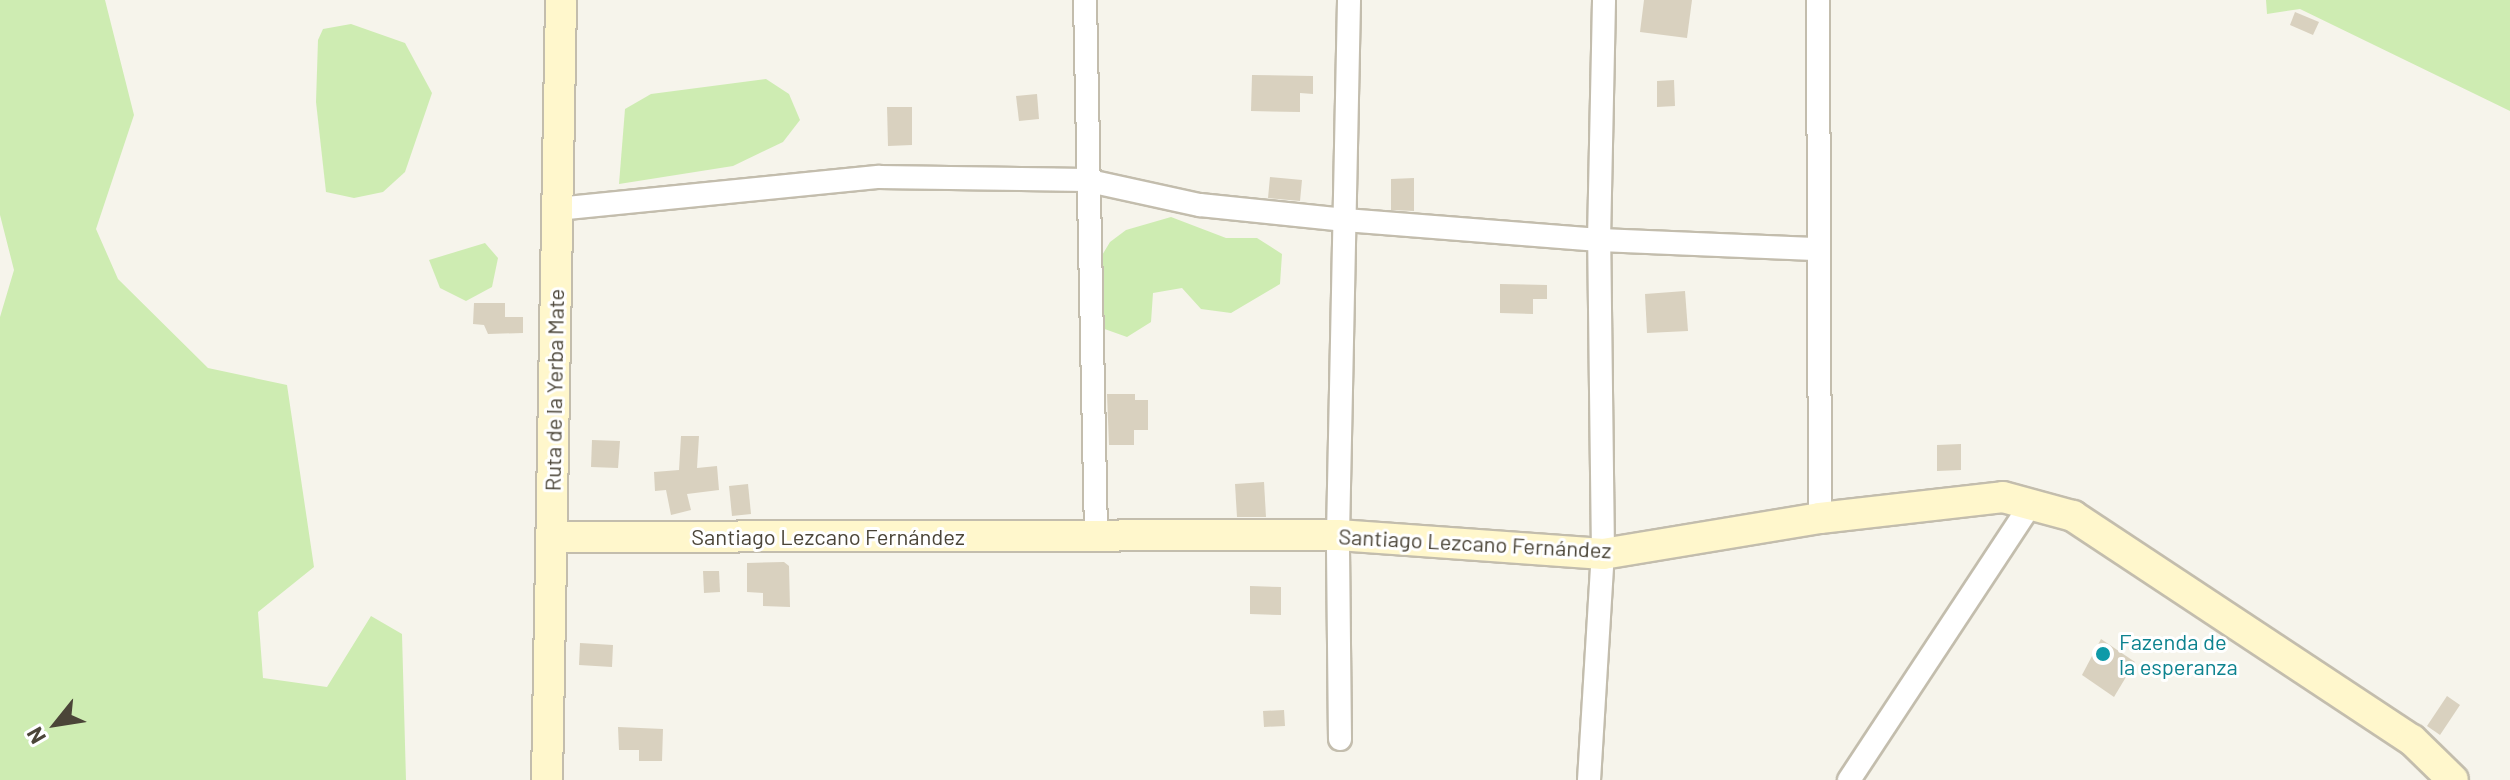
<!DOCTYPE html>
<meta charset="utf-8">
<style>
body{margin:0}
#map{position:relative;width:2510px;height:780px;overflow:hidden;background:#f6f4eb;font-family:Barlow,sans-serif}
div>[style]{position:absolute}
[style*='--x']{left:calc(var(--x)*1px);top:calc(var(--y)*1px);width:calc(var(--w)*1px);rotate:calc(var(--a)*1deg)}
.green>*{inset:0;background:#ceecb2}
.building>*{inset:0;background:#d9d1bf}
.roads{filter:drop-shadow(2px 0 #c3bdad) drop-shadow(-2px 0 #c3bdad) drop-shadow(0 2px #c3bdad) drop-shadow(0 -2px #c3bdad)}
.street>*{height:22px;margin:-11px;padding:0 11px;transform-origin:11px;border-radius:11px;background:#fff}
.secondary>*{height:30px;margin:-15px;padding:0 15px;transform-origin:15px;border-radius:15px;background:#fff7cc}
.dots>*{width:22px;height:22px;translate:-50% -50%;box-sizing:border-box;border:4px solid #fff;border-radius:50%}
span{translate:-50% -50%;white-space:nowrap;text-align:center;line-height:1.15;-webkit-text-stroke:6px #fff;paint-order:stroke}
.street-label{font-size:22px;color:#4b4538}
.culture-label{font-size:22px;color:#0d838f}
.left{translate:0 -50%;text-align:left}
.north{position:absolute;left:16px;top:684px;width:80px;height:80px;-webkit-text-stroke:6px #fff;paint-order:stroke;rotate:240deg;font-size:22px;font-weight:700;line-height:32px;text-align:center;color:#4b4538}
.north::after{content:'';display:block;margin:auto;width:28px;height:36px;background:#4b4538;clip-path:polygon(50% 0,100% 100%,50% 72%,0 100%)}
</style>
<div id="map">
<div class="green">
<i style="clip-path:polygon(0 0,105px 0,134px 115px,96px 229px,118px 279px,208px 368px,287px 385px,314px 567px,258px 612px,263px 678px,327px 687px,371px 616px,402px 634px,406px 780px,0 780px,0 317px,14px 270px,0 215px)"></i>
<i style="clip-path:polygon(2266px 0,2510px 0,2510px 111px,2300px 9px,2267px 14px)"></i>
<i style="clip-path:polygon(351px 24px,405px 43px,432px 93px,405px 172px,383px 192px,354px 198px,326px 192px,316px 102px,318px 40px,323px 29px)"></i>
<i style="clip-path:polygon(766px 79px,789px 94px,800px 120px,783px 142px,733px 166px,619px 184px,625px 109px,651px 94px)"></i>
<i style="clip-path:polygon(1171px 217px,1226px 238px,1257px 238px,1282px 254px,1280px 284px,1231px 313px,1201px 309px,1182px 288px,1153px 293px,1151px 322px,1127px 337px,1099px 327px,1095px 267px,1110px 242px,1126px 230px)"></i>
<i style="clip-path:polygon(485px 243px,498px 258px,492px 287px,466px 301px,440px 288px,429px 260px)"></i>
</div>
<div class="building">
<i style="clip-path:polygon(1644px 0,1692px 0,1687px 38px,1640px 32px)"></i>
<i style="clip-path:polygon(2295px 12px,2319px 22px,2313px 35px,2290px 25px)"></i>
<i style="clip-path:polygon(1252px 75px,1313px 76px,1313px 94px,1300px 93px,1300px 112px,1251px 111px)"></i>
<i style="clip-path:polygon(1674px 80px,1675px 106px,1657px 107px,1657px 81px)"></i>
<i style="clip-path:polygon(1037px 94px,1039px 119px,1019px 121px,1016px 96px)"></i>
<i style="clip-path:polygon(887px 107px,912px 107px,912px 145px,888px 146px)"></i>
<i style="clip-path:polygon(1270px 177px,1302px 180px,1300px 201px,1268px 198px)"></i>
<i style="clip-path:polygon(1414px 178px,1414px 211px,1391px 210px,1391px 179px)"></i>
<i style="clip-path:polygon(1500px 284px,1547px 285px,1547px 299px,1533px 299px,1533px 314px,1500px 313px)"></i>
<i style="clip-path:polygon(1685px 291px,1688px 331px,1647px 333px,1645px 294px)"></i>
<i style="clip-path:polygon(474px 303px,505px 303px,505px 317px,523px 317px,523px 333px,488px 334px,484px 325px,473px 324px)"></i>
<i style="clip-path:polygon(1107px 394px,1135px 394px,1135px 400px,1148px 400px,1148px 430px,1134px 430px,1134px 445px,1109px 445px)"></i>
<i style="clip-path:polygon(681px 436px,699px 436px,697px 468px,717px 466px,719px 490px,687px 494px,691px 510px,671px 515px,666px 490px,655px 491px,654px 472px,679px 470px)"></i>
<i style="clip-path:polygon(592px 440px,620px 441px,618px 468px,591px 467px)"></i>
<i style="clip-path:polygon(1961px 444px,1961px 470px,1937px 471px,1937px 445px)"></i>
<i style="clip-path:polygon(1264px 482px,1266px 517px,1237px 517px,1235px 484px)"></i>
<i style="clip-path:polygon(748px 484px,751px 514px,732px 516px,729px 486px)"></i>
<i style="clip-path:polygon(784px 562px,789px 566px,790px 607px,763px 606px,763px 593px,747px 592px,747px 563px)"></i>
<i style="clip-path:polygon(703px 571px,719px 571px,720px 592px,704px 593px)"></i>
<i style="clip-path:polygon(1250px 586px,1281px 587px,1281px 615px,1250px 614px)"></i>
<i style="clip-path:polygon(2101px 639px,2135px 662px,2114px 697px,2082px 675px)"></i>
<i style="clip-path:polygon(580px 643px,613px 645px,612px 667px,579px 665px)"></i>
<i style="clip-path:polygon(2447px 696px,2460px 705px,2440px 735px,2427px 726px)"></i>
<i style="clip-path:polygon(1284px 710px,1285px 726px,1264px 727px,1263px 711px)"></i>
<i style="clip-path:polygon(618px 727px,663px 729px,662px 761px,639px 761px,639px 750px,619px 750px)"></i>
</div>
<div class="roads">
<div class="street">
<i style="--x:1085;--y:0;--w:536;--a:88.82"></i>
<i style="--x:1818;--y:0;--w:518;--a:89.78"></i>
<i style="--x:557;--y:209;--w:324;--a:-5.7"></i>
<i style="--x:879;--y:177;--w:206;--a:0.8"></i>
<i style="--x:1085;--y:180;--w:118;--a:12.3"></i>
<i style="--x:1200;--y:205;--w:146;--a:5.9"></i>
<i style="--x:1345;--y:220;--w:255;--a:4.5"></i>
<i style="--x:1599;--y:240;--w:216;--a:2.4"></i>
<i style="--x:1340;--y:739;--w:204;--a:-90.6"></i>
<i style="--x:1338;--y:535;--w:535;--a:-88.82"></i>
<i style="--x:1589;--y:780;--w:226;--a:-86.5"></i>
<i style="--x:1603;--y:554;--w:314;--a:-90.7"></i>
<i style="--x:1599;--y:240;--w:240;--a:-88.8"></i>
<i style="--x:1849;--y:780;--w:333;--a:-56.6"></i>
</div>
<div class="secondary">
<i style="--x:551;--y:537;--w:787;--a:-0.15"></i>
<i style="--x:1338;--y:535;--w:266;--a:4.1"></i>
<i style="--x:1603;--y:554;--w:220;--a:-9.4"></i>
<i style="--x:1820;--y:518;--w:184;--a:-6.5"></i>
<i style="--x:2003;--y:497;--w:73;--a:15.2"></i>
<i style="--x:2073;--y:516;--w:406;--a:33.5"></i>
<i style="--x:2412;--y:740;--w:57;--a:44.3"></i>
<i style="--x:547;--y:780;--w:780;--a:-88.97"></i>
</div>
</div>
<div class="dots">
<i style="left:2103px;top:654px;background:#0f9aa8"></i>
</div>
<div class="street-label">
<span style="left:554px;top:390px;rotate:-89deg">Ruta de la Yerba Mate</span>
<span style="left:828px;top:537px">Santiago Lezcano Fernández</span>
<span style="left:1475px;top:543px;rotate:3deg">Santiago Lezcano Fernández</span>
</div>
<div class="culture-label">
<span class="left" style="left:2119px;top:654px">Fazenda de<br>la esperanza</span>
</div>
<div class="north">N</div>
</div>
